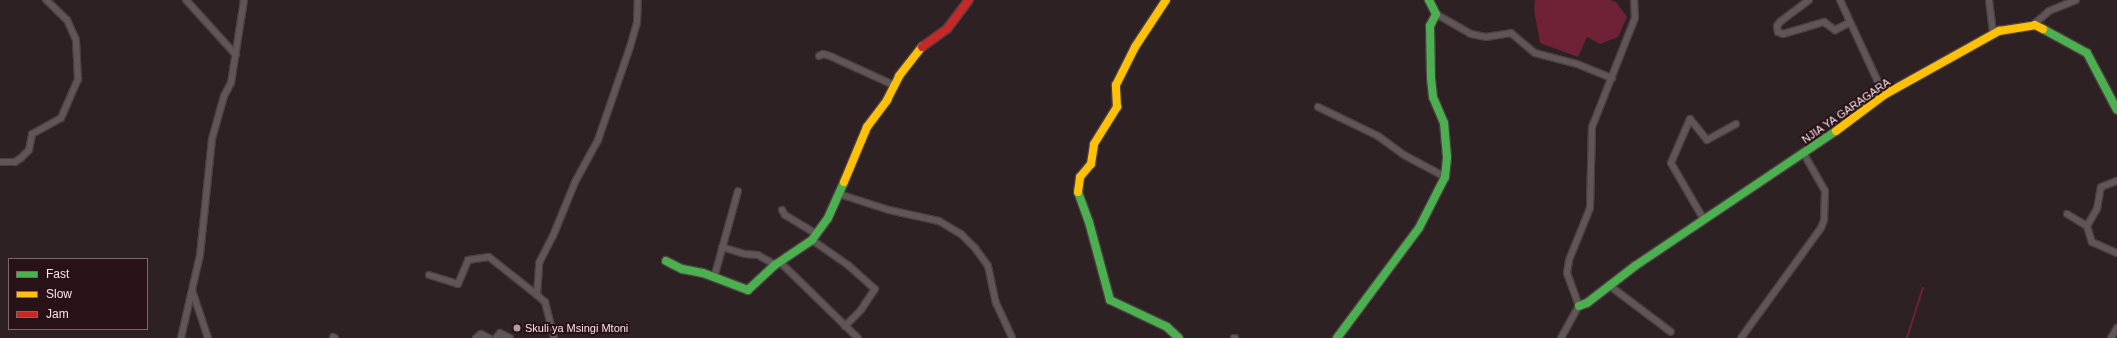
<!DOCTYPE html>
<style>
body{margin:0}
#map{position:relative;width:2117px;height:338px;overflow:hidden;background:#2e2124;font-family:Helvetica,sans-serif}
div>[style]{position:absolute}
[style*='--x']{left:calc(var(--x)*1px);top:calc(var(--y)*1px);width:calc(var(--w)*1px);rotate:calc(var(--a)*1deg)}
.water>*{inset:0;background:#6f2136}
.stream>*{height:1.5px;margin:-0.75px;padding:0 0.75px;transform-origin:0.75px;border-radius:0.75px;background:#6f2136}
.roads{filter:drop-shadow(1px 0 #4a3f41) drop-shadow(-1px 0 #4a3f41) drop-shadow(0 1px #4a3f41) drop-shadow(0 -1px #4a3f41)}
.street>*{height:6px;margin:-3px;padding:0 3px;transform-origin:3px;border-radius:3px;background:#605557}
.fast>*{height:8px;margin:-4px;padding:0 4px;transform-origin:4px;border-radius:4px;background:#4caf50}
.slow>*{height:8px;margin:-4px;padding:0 4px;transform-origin:4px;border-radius:4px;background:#ffc107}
.jam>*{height:8px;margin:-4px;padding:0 4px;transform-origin:4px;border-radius:4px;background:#c62828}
.dots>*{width:11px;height:11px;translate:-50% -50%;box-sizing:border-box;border:2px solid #291217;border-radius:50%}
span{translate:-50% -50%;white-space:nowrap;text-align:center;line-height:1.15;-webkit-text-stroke:4px #291217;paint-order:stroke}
.street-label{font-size:11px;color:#f6e5e7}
.poi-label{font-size:11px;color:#f6e5e7}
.left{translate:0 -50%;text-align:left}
.legend{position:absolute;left:8px;top:258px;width:140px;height:72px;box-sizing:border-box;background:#291217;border:1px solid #7b666a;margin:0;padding:5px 7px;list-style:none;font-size:12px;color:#f6e5e7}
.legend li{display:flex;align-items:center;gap:8px;height:20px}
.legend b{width:20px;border:1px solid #7b666a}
</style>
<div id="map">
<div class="water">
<i style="clip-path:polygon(1535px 0,1610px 0,1616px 2px,1627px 17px,1618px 37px,1600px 44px,1587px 37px,1578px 57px,1540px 43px,1534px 10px)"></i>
</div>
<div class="stream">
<i style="--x:1907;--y:338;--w:52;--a:-72.3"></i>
</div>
<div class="roads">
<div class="street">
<i style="--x:186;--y:0;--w:74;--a:47.7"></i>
<i style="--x:1809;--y:0;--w:36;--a:143"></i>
<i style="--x:1780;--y:22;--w:5;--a:127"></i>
<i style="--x:1777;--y:26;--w:6;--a:81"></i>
<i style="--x:1778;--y:32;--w:5;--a:22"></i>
<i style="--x:1783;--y:34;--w:43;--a:-16.3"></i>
<i style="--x:1824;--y:22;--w:14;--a:36"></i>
<i style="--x:1835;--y:30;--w:16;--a:-27"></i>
<i style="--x:1840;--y:0;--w:105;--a:65.1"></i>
<i style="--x:1989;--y:0;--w:34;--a:83"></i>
<i style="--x:1436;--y:14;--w:40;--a:29.7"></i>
<i style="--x:1471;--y:34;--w:15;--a:11"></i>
<i style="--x:1486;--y:37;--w:25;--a:-9"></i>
<i style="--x:1511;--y:33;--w:31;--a:40"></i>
<i style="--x:1535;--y:53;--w:43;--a:14.7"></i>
<i style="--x:1577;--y:64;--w:38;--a:22"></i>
<i style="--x:2033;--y:25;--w:21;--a:-41"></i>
<i style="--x:2049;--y:11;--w:29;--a:-22"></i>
<i style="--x:819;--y:56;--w:4;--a:-27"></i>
<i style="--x:823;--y:54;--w:7;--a:16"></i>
<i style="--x:830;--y:56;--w:70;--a:24.4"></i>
<i style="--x:1318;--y:107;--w:67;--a:25.8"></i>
<i style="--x:1378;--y:136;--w:32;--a:36"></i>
<i style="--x:1404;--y:155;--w:47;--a:28.2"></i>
<i style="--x:1690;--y:119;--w:48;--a:113.4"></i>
<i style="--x:1671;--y:163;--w:66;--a:59.9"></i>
<i style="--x:1690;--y:119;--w:27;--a:51"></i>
<i style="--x:1707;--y:140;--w:33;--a:-29"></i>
<i style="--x:0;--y:162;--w:15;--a:0"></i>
<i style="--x:15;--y:162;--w:7;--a:-34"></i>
<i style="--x:21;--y:158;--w:11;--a:-45"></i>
<i style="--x:29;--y:150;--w:16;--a:-79"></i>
<i style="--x:32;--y:134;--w:33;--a:-29"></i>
<i style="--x:61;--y:118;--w:43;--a:-66.4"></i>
<i style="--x:78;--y:79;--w:39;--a:-93"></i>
<i style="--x:76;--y:40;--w:22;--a:-114"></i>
<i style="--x:67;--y:20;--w:29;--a:-136"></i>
<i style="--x:839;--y:194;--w:52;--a:17.7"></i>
<i style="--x:889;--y:210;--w:51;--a:12.4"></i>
<i style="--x:939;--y:221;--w:26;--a:31"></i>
<i style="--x:961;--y:234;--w:20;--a:45"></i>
<i style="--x:975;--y:248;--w:22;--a:54"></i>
<i style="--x:988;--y:266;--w:38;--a:78"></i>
<i style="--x:996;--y:303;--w:38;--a:65"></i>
<i style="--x:782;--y:210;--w:6;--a:59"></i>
<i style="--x:785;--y:215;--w:37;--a:31"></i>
<i style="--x:2067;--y:214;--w:23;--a:31"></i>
<i style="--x:2087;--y:226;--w:20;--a:-60"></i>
<i style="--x:2097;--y:209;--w:22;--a:-80"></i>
<i style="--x:2101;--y:187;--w:17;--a:-21"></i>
<i style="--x:2087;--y:226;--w:17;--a:73"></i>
<i style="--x:2092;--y:242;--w:27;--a:24"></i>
<i style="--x:812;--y:240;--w:44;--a:34.8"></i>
<i style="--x:848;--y:265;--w:36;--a:42"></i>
<i style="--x:875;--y:289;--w:25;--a:124"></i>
<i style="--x:861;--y:310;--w:23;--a:135"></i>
<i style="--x:722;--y:247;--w:24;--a:17"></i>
<i style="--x:745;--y:254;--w:13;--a:4"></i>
<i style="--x:758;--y:255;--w:20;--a:30"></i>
<i style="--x:780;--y:262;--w:109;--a:44.3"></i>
<i style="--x:429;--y:275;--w:30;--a:17"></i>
<i style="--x:458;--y:284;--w:26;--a:-67"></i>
<i style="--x:468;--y:260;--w:21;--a:-8"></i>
<i style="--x:489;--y:257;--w:61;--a:38.4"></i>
<i style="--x:714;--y:278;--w:90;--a:-74.6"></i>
<i style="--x:1610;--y:286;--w:76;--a:37"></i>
<i style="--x:192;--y:290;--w:51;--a:71.6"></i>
<i style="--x:333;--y:337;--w:2;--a:27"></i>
<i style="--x:181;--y:338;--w:85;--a:-77.1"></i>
<i style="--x:200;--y:255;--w:117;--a:-84.1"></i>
<i style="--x:212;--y:139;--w:45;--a:-74.4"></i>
<i style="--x:224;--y:96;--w:15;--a:-62"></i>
<i style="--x:231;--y:83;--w:84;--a:-81.1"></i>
<i style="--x:476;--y:338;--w:6;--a:-39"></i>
<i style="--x:481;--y:334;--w:9;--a:27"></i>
<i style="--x:496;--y:338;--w:6;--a:-51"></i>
<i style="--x:500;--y:333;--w:11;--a:27"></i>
<i style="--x:554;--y:338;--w:37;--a:-104"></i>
<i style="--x:545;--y:302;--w:11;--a:-139"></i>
<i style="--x:537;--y:295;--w:32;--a:-86"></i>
<i style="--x:539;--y:263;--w:30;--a:-63"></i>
<i style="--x:553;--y:236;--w:58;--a:-67.8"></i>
<i style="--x:575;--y:182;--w:48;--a:-61.3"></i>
<i style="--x:598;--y:140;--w:98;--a:-71"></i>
<i style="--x:630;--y:47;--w:25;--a:-74"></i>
<i style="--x:637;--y:23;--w:23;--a:-88"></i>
<i style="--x:1234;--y:338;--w:1;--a:0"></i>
<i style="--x:1561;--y:338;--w:37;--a:-61"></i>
<i style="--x:1579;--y:306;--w:35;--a:-110"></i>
<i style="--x:1567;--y:273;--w:13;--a:-81"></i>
<i style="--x:1569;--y:260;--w:56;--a:-68"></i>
<i style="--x:1590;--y:208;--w:81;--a:-88.6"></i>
<i style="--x:1592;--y:127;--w:117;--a:-68.5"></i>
<i style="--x:1635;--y:18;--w:18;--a:-93"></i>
<i style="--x:1741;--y:338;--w:136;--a:-54"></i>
<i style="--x:1821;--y:228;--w:9;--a:-69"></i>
<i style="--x:1824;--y:220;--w:29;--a:-88"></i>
<i style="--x:1825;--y:191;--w:43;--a:-119.6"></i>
<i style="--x:2111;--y:338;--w:12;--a:-59"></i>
</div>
<div class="fast">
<i style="--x:2043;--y:29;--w:50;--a:28.6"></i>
<i style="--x:2087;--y:53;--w:64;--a:62.2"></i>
<i style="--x:1078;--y:192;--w:32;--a:70"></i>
<i style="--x:1089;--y:222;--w:81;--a:74.9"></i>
<i style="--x:1110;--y:300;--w:63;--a:25.3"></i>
<i style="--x:1167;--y:327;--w:16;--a:43"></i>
<i style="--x:666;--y:261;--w:18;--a:27"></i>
<i style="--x:682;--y:269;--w:21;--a:11"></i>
<i style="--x:703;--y:273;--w:48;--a:20.7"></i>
<i style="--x:748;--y:290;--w:37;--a:-43"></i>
<i style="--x:775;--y:265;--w:45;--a:-34"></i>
<i style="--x:812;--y:240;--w:27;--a:-54"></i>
<i style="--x:828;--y:218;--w:39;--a:-66"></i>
<i style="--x:1579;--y:306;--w:9;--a:-21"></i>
<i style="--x:1587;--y:303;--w:61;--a:-37.6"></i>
<i style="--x:1635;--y:266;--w:242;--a:-33.9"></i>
<i style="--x:1337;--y:338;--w:137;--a:-53.3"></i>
<i style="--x:1419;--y:228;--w:57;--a:-63"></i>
<i style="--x:1445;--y:177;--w:20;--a:-84"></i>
<i style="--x:1447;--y:157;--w:34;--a:-95"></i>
<i style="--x:1444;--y:123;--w:28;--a:-113"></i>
<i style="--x:1433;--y:97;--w:19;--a:-96"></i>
<i style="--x:1431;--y:78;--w:52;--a:-91.1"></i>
<i style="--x:1430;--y:26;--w:13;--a:-63"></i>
<i style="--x:1436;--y:14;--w:16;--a:-117"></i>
</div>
<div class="slow">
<i style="--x:1836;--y:131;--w:60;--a:-36.9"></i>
<i style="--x:1884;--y:95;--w:132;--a:-29.1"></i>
<i style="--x:1999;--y:31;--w:36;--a:-9"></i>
<i style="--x:2035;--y:25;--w:9;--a:27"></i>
<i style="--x:844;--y:182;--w:60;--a:-67.3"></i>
<i style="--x:867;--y:127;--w:34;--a:-53"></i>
<i style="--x:887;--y:100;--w:27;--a:-63"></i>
<i style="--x:899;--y:76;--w:37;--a:-52"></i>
<i style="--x:1078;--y:192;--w:15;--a:-82"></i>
<i style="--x:1080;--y:177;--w:17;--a:-50"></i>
<i style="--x:1091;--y:164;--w:20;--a:-81"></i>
<i style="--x:1094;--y:144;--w:44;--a:-58.1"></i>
<i style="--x:1117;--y:107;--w:22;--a:-93"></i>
<i style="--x:1116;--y:85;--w:42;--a:-63.4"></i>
<i style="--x:1135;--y:47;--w:56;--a:-56.6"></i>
</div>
<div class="jam">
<i style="--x:922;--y:47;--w:31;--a:-36"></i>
<i style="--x:947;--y:29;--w:36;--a:-53"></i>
</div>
</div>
<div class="dots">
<i style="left:517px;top:328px;background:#b0a0a3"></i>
</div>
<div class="street-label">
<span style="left:1846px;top:111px;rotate:-35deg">NJIA YA GARAGARA</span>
</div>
<div class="poi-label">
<span class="left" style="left:525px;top:328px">Skuli ya Msingi Mtoni</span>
</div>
<ul class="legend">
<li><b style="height:5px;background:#4caf50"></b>Fast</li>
<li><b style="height:5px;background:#ffc107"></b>Slow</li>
<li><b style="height:5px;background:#c62828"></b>Jam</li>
</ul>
</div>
